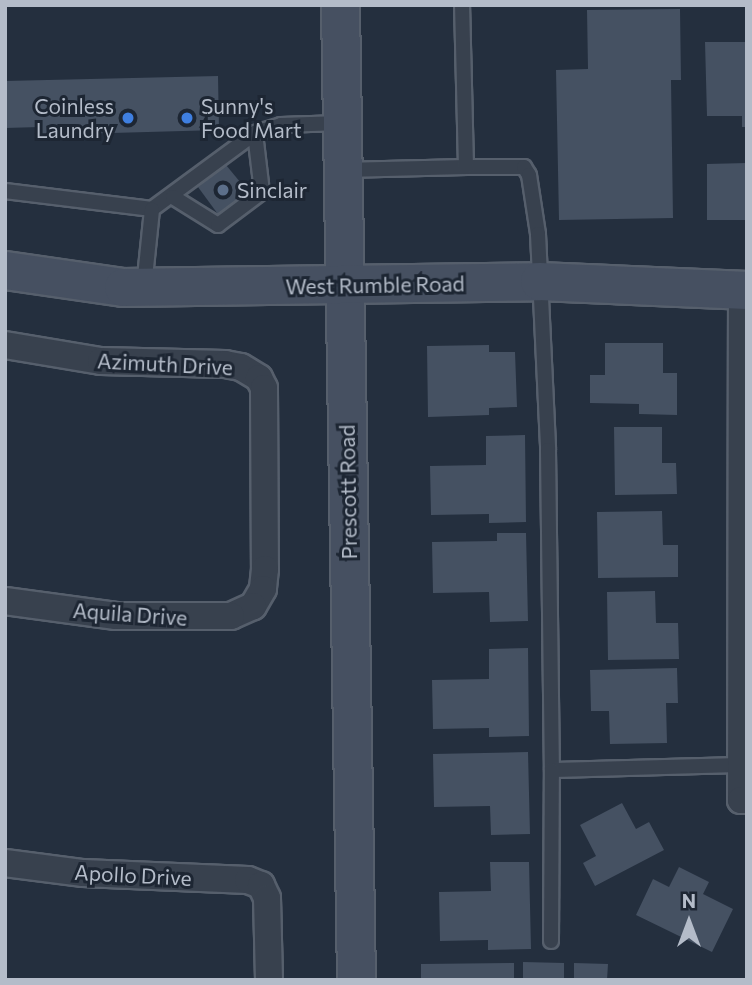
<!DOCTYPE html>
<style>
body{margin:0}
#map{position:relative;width:752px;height:985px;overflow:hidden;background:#242f3e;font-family:Commissioner,sans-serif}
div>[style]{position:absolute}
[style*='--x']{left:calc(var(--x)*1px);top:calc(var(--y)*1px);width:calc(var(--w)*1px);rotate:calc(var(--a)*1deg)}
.building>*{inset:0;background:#455162}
.roads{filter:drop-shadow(2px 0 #565f6c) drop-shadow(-2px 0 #565f6c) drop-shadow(0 2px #565f6c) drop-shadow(0 -2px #565f6c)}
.lane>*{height:14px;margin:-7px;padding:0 7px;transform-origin:7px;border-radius:7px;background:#38414e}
.street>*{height:26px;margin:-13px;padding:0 13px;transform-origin:13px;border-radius:13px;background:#38414e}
.secondary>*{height:37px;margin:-18.5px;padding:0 18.5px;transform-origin:18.5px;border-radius:18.5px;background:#465061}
.dots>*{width:19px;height:19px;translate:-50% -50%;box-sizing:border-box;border:4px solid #1d2633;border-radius:50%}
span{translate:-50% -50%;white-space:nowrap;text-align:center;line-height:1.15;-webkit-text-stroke:6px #1d2633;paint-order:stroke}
.poi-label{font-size:21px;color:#b4bcc9}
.right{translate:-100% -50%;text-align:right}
.left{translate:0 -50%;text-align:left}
.street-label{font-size:21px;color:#b4bcc9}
.frame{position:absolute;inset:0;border:7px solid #b4bcc9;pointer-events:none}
.north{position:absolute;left:654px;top:887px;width:70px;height:70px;-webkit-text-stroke:5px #1d2633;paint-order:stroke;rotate:0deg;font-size:19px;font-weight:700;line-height:28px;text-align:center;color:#b4bcc9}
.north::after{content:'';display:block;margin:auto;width:24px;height:32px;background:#b4bcc9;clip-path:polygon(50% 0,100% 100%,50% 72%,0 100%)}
</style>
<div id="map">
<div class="building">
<i style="clip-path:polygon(680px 9px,681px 80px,671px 80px,673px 218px,559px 220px,556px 70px,588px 69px,587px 10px)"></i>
<i style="clip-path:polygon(705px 42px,747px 42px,747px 127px,742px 127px,742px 116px,707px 116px)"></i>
<i style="clip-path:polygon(218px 76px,219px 130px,40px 135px,40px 127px,5px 128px,5px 81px)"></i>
<i style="clip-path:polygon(747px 163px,747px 220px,707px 220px,707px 164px)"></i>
<i style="clip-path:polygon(226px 165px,250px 194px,220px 217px,198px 187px)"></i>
<i style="clip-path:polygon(605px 343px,663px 343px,663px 373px,677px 373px,677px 415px,639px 414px,639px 404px,590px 403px,590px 375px,605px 375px)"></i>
<i style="clip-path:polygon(489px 345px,489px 352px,515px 352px,517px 407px,489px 408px,489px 415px,428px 417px,427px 346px)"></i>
<i style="clip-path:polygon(614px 427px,662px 427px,662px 463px,676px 463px,677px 494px,615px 495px)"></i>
<i style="clip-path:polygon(525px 435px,526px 522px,489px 523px,489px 514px,431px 515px,430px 466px,486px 465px,486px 436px)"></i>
<i style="clip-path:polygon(662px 511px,663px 545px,678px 545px,678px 577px,598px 578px,597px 512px)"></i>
<i style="clip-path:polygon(497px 533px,526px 533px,528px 621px,490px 622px,489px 592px,433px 593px,432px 542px,497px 541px)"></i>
<i style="clip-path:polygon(655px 591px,656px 623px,678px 623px,679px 659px,608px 660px,607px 592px)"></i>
<i style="clip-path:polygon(528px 648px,529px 736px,489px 737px,489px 728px,433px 729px,432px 680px,489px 679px,489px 649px)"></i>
<i style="clip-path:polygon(677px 668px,678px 703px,666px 703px,667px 743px,610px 744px,609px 711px,591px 711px,590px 670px)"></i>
<i style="clip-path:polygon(528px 752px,530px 834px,491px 835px,490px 806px,434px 807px,433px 754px)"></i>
<i style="clip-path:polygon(622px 803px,636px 829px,649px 822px,664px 850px,595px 886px,583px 863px,596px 856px,580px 825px)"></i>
<i style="clip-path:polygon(490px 862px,529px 862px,531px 949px,488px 950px,488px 940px,440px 941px,439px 892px,491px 891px)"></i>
<i style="clip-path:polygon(679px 867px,709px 882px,703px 894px,733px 909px,712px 952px,636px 915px,653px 879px,669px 887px)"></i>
<i style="clip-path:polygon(523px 962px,564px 963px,564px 980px,523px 980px)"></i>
<i style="clip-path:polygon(514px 963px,514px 980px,421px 980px,421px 964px)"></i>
<i style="clip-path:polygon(574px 963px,608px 964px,607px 980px,574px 980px)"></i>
</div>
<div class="roads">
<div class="lane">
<i style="--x:466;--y:167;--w:58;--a:0"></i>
<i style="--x:524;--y:167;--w:9;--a:58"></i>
<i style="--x:529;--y:175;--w:60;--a:81.3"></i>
<i style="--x:538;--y:234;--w:216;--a:87.3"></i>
<i style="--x:548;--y:450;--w:320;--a:89.3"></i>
<i style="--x:552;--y:770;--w:189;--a:-1.5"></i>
<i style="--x:343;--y:170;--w:123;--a:-1.4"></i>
<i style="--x:466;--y:167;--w:162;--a:-91.4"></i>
<i style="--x:5;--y:191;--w:148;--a:7"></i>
<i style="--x:152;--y:209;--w:128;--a:-36.4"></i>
<i style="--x:255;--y:133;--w:27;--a:-17"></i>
<i style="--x:281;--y:125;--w:60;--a:-1.9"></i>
<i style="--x:173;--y:197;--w:53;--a:31.9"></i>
<i style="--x:218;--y:225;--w:55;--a:-36.9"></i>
<i style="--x:262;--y:192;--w:59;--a:-96.8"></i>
<i style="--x:144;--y:287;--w:78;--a:-84.1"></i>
<i style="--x:551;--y:941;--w:171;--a:-89.7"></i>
</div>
<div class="street">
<i style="--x:742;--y:289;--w:511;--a:90.11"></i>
<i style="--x:741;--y:800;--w:6;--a:0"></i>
<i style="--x:5;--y:345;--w:97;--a:9.5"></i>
<i style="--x:101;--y:361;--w:124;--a:1.4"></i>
<i style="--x:225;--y:364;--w:16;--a:11"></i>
<i style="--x:241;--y:367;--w:21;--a:31"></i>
<i style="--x:259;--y:378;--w:11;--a:63"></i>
<i style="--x:264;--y:388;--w:181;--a:89.7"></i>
<i style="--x:265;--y:569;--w:20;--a:96"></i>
<i style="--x:263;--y:589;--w:20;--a:120"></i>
<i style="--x:253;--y:606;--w:24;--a:156"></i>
<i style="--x:231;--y:616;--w:115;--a:180"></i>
<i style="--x:116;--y:616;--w:112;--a:-172.3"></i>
<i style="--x:5;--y:863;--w:79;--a:7.3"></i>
<i style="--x:83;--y:873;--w:165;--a:2.4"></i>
<i style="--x:248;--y:880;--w:14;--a:21"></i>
<i style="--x:261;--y:885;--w:14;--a:65"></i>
<i style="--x:267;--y:898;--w:82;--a:88.6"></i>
</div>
<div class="secondary">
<i style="--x:340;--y:5;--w:975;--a:89.06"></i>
<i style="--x:5;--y:270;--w:119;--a:8.2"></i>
<i style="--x:123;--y:287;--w:416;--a:-0.8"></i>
<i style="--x:539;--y:281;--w:208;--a:2.5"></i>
</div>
</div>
<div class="dots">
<i style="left:128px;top:118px;background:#3f7fe0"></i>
<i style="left:187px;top:118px;background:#3f7fe0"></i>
<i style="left:223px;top:190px;background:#5c6f8a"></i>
</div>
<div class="poi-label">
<span class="right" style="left:114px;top:118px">Coinless<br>Laundry</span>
<span class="left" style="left:201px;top:118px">Sunny's<br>Food Mart</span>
<span class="left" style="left:237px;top:190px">Sinclair</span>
</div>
<div class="street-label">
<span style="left:375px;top:285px;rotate:-1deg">West Rumble Road</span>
<span style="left:165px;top:364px;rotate:3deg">Azimuth Drive</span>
<span style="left:348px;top:492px;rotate:-91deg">Prescott Road</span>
<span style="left:130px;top:614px;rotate:4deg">Aquila Drive</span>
<span style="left:133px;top:875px;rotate:3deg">Apollo Drive</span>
</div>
<div class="frame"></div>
<div class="north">N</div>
</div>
